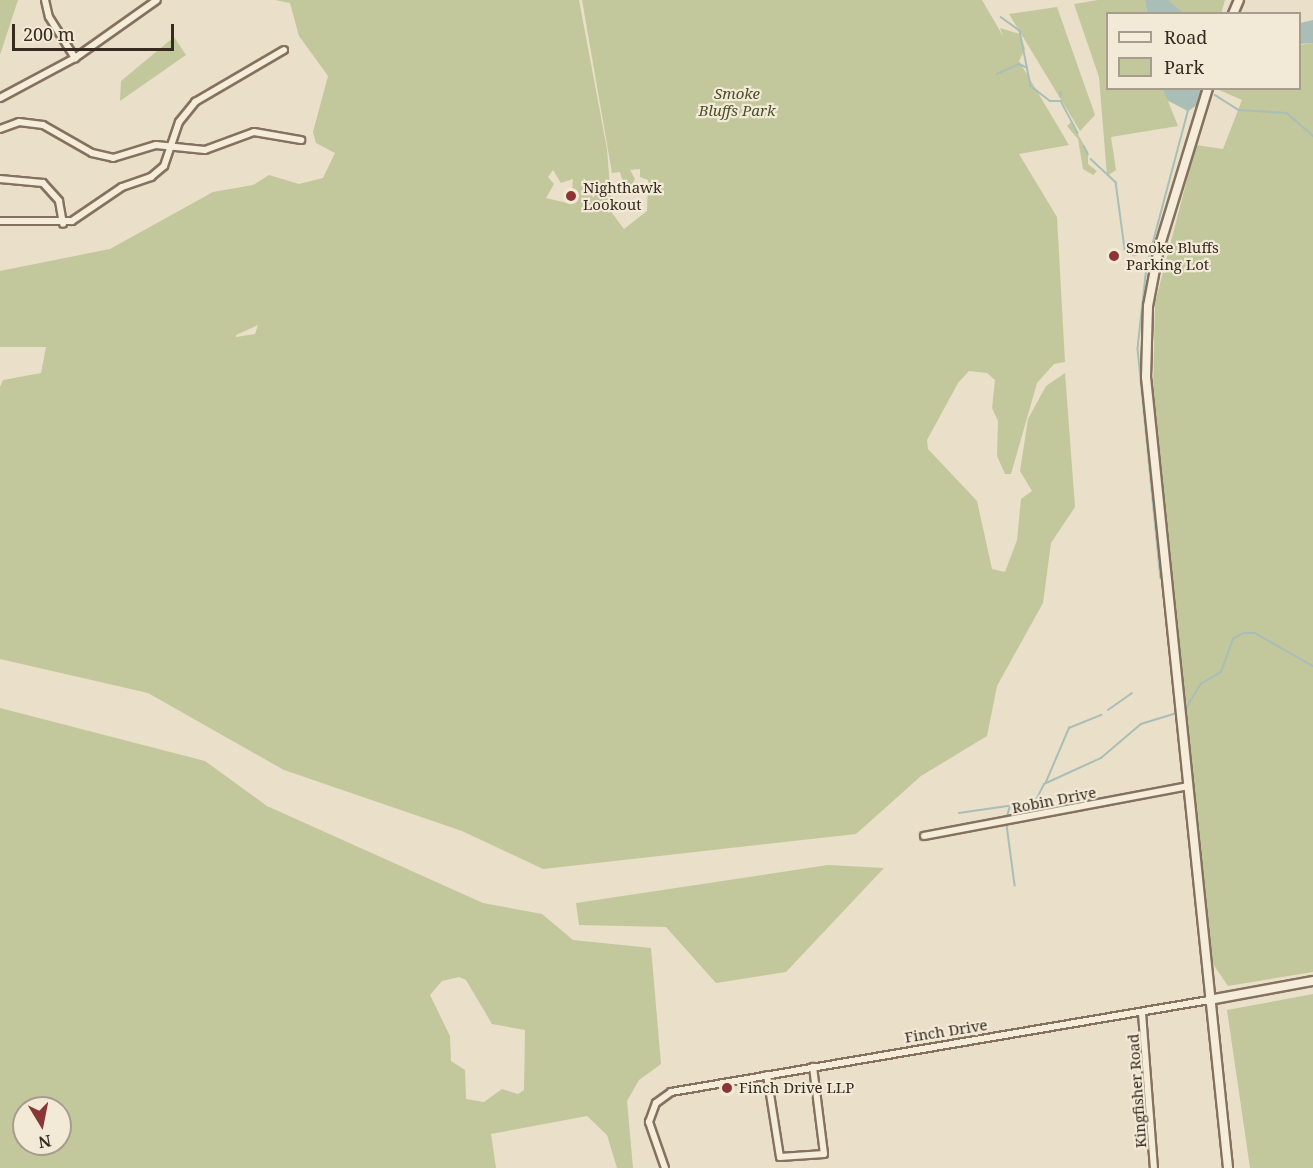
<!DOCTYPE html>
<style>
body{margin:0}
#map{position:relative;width:1313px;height:1168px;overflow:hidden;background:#eadfc8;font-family:"Noto Serif",serif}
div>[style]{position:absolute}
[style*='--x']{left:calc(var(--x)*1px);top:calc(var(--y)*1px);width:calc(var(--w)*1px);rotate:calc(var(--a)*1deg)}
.green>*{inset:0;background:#c3c79c}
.water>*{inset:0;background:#a8beb7}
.stream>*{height:1.5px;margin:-0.75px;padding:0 0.75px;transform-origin:0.75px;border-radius:0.75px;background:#a8beb7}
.roads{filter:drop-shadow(2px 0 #84725f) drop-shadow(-2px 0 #84725f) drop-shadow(0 2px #84725f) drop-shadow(0 -2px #84725f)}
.street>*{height:6px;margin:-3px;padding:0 3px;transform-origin:3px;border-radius:3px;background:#f5edda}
.secondary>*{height:8px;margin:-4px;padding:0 4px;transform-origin:4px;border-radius:4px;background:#f5edda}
.dots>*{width:16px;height:16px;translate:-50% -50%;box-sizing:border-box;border:3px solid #f2ead6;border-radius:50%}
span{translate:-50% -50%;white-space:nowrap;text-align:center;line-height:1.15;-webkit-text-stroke:4.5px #f2ead6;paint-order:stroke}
.park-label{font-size:15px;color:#475029;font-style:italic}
.poi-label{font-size:15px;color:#362a21}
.left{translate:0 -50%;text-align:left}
.street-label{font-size:15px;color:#362a21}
.legend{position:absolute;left:1106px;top:12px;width:195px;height:78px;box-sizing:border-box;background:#f2ead6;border:2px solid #a79d8e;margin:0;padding:8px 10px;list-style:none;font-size:18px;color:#362a21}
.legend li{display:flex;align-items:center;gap:12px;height:30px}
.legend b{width:30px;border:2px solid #a79d8e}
.north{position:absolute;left:12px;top:1096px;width:60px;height:60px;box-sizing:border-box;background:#f2ead6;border:2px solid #a79d8e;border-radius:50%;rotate:170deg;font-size:16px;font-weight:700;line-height:24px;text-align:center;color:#362a21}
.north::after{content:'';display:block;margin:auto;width:21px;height:27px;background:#8c3537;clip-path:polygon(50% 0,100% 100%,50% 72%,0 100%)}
.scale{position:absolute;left:12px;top:24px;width:162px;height:27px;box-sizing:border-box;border:3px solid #362a21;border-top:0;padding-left:8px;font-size:18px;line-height:21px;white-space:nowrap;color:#362a21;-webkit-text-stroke:4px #f2ead6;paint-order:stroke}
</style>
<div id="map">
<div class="green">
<i style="clip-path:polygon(0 0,18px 0,0 55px)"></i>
<i style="clip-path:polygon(evenodd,275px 0,579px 0,607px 149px,612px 213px,624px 229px,647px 211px,648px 180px,640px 177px,640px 169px,630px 170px,635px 179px,626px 194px,620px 172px,612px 173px,582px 0,982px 0,1003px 36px,1000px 28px,1020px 34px,1025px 49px,1019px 61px,1069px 145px,1019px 154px,1057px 217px,1065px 362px,1054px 364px,1037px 383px,1011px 474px,1005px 474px,997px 456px,998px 421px,992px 408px,995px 380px,987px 373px,969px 371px,958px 383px,927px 440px,928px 449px,977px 501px,992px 569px,1005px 572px,1017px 540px,1021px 499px,1032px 491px,1020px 471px,1028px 419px,1046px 386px,1065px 373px,1075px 507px,1051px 543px,1043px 603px,997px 686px,987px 736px,921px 776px,856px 834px,543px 869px,462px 831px,284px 770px,148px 693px,0 659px,0 387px,3px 380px,41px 373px,46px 347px,0 347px,0 271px,110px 249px,213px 192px,253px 185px,269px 175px,299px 184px,323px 178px,335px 153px,316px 143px,313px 132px,328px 76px,299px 36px,290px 3px,275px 0,553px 170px,561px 183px,573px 179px,571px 204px,546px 198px,554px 184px,548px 177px,553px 170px,275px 0,258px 325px,255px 334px,236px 337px,236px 335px,258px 325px)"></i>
<i style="clip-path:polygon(1098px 0,1145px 0,1147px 13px,1108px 14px,1108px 88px,1202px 90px,1197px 105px,1188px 111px,1168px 101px,1178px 126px,1111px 137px,1116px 170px,1107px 176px,1099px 77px,1074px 4px)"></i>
<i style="clip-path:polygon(1164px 0,1225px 0,1221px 14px,1171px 13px)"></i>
<i style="clip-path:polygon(1057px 7px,1095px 115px,1080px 131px,1009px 14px)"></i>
<i style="clip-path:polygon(174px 37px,186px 55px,120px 101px,121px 81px)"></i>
<i style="clip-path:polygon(1313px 43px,1313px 972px,1228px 986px,1211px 961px,1153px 393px,1155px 303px,1196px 145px,1223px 149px,1242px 100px,1217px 89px,1300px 88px,1300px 45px)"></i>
<i style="clip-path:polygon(1071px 122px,1088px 152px,1088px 164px,1097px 171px,1093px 175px,1083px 169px,1078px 139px,1067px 126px)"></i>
<i style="clip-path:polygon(evenodd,0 708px,205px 761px,267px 806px,483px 903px,542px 914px,573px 940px,651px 948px,661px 1064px,639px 1080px,627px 1101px,633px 1168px,617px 1168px,607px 1135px,587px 1116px,491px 1134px,496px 1168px,0 1168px,0 708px,459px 977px,466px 980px,492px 1024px,525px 1030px,524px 1090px,518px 1094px,502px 1089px,484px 1102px,466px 1099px,465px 1070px,451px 1061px,450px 1036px,430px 995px,442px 981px,459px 977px,0 708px,24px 1108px,60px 1108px,60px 1144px,24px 1144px,24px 1108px)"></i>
<i style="clip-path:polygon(828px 865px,884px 868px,786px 972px,716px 983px,666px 927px,579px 925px,576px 903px)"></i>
<i style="clip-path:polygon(1313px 994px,1313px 1168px,1250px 1168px,1227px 1010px)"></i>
</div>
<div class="water">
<i style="clip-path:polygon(1145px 0,1168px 0,1183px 13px,1147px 13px)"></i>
<i style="clip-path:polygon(1313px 20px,1313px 43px,1300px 44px,1300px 23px)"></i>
<i style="clip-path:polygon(1163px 89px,1202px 89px,1197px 105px,1188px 111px,1168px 100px)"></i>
</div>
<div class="stream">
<i style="--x:1001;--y:17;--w:24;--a:36"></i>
<i style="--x:1020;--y:31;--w:56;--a:78.7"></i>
<i style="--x:1031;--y:86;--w:24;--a:38"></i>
<i style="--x:1050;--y:101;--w:11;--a:0"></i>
<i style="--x:1061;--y:101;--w:36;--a:62"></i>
<i style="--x:997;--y:74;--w:24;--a:-24"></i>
<i style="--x:1019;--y:64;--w:8;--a:23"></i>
<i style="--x:1061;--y:92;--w:4;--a:90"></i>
<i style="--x:1215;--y:95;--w:28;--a:32"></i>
<i style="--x:1239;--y:110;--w:48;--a:3.6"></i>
<i style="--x:1287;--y:113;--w:35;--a:41"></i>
<i style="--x:1084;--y:146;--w:9;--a:63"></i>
<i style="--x:1091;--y:159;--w:34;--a:43"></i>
<i style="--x:1116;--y:182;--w:68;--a:82.3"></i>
<i style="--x:1125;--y:249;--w:11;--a:34"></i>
<i style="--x:1134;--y:255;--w:16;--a:-11"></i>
<i style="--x:1149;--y:257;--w:152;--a:-75.1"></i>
<i style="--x:1147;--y:267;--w:82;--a:96.3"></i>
<i style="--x:1138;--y:349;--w:230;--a:84.3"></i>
<i style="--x:1108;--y:710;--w:29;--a:-35"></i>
<i style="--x:1184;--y:711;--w:32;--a:-58"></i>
<i style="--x:1201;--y:684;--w:23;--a:-31"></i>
<i style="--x:1221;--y:672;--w:35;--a:-70"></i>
<i style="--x:1233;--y:639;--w:13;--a:-29"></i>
<i style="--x:1244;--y:633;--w:11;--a:0"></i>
<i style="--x:1255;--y:633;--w:67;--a:29.6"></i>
<i style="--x:1046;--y:782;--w:59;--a:-66.9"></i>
<i style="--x:1069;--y:728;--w:35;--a:-22"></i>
<i style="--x:959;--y:813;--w:77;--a:-8.2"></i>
<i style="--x:1035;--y:802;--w:20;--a:-63"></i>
<i style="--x:1044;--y:784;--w:63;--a:-24.5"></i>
<i style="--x:1101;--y:758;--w:52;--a:-40.4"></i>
<i style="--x:1141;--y:724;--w:37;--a:-17"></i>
<i style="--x:1007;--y:816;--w:10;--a:-73"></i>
<i style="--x:1007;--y:825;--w:61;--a:82.4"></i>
</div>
<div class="roads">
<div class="street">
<i style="--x:45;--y:0;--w:17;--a:77"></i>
<i style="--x:49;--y:17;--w:49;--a:57.6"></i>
<i style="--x:0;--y:98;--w:85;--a:-28.1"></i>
<i style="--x:75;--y:58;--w:100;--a:-35.3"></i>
<i style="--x:0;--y:129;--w:20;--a:-20"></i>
<i style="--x:19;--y:122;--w:24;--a:7"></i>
<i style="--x:43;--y:125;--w:56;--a:29.7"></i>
<i style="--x:92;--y:153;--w:22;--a:13"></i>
<i style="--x:113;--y:158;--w:45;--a:-16.8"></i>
<i style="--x:156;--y:145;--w:49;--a:5.8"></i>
<i style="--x:205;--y:150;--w:52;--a:-20.2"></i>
<i style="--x:254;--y:132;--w:48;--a:9.7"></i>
<i style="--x:0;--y:179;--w:43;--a:5.3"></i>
<i style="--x:43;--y:183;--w:24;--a:48"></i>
<i style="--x:59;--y:201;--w:23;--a:80"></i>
<i style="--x:0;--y:221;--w:72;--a:0"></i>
<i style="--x:72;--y:221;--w:60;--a:-34.2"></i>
<i style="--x:122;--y:187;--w:31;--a:-19"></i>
<i style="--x:151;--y:177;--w:17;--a:-40"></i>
<i style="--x:164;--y:166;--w:46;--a:-71.2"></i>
<i style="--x:179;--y:122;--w:26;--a:-51"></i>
<i style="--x:195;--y:102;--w:103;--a:-30.3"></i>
<i style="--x:924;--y:836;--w:269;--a:-10.7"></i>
<i style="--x:1142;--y:1013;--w:155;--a:85.6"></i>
<i style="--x:767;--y:1075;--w:83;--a:81"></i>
<i style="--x:780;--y:1157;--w:44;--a:-3.9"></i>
<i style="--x:824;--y:1154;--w:88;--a:-97.2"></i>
<i style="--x:665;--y:1168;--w:49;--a:-109.2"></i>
<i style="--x:649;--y:1122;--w:20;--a:-70"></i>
<i style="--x:656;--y:1103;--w:19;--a:-36"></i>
<i style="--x:671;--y:1092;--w:546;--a:-9.7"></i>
</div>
<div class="secondary">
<i style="--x:1233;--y:14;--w:15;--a:-67"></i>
<i style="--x:1208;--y:88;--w:167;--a:107"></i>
<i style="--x:1159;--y:248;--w:59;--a:100.7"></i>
<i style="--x:1148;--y:306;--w:71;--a:91.6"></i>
<i style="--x:1146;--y:377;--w:795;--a:84.08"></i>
<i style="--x:1209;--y:1000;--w:106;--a:-10.4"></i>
</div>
</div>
<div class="dots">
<i style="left:571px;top:196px;background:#8c3537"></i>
<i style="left:1114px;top:256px;background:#8c3537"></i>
<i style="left:727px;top:1088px;background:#8c3537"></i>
</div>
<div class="park-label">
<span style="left:737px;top:102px">Smoke<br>Bluffs Park</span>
</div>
<div class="poi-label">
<span class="left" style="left:583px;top:196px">Nighthawk<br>Lookout</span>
<span class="left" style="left:1126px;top:256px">Smoke Bluffs<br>Parking Lot</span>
<span class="left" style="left:739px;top:1088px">Finch Drive LLP</span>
</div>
<div class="street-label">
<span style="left:1054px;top:800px;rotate:-11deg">Robin Drive</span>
<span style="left:946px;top:1031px;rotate:-9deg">Finch Drive</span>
<span style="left:1137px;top:1091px;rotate:-94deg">Kingfisher Road</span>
</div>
<ul class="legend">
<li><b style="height:8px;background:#f5edda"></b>Road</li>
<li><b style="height:16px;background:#c3c79c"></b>Park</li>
</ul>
<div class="north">N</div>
<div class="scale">200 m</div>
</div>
